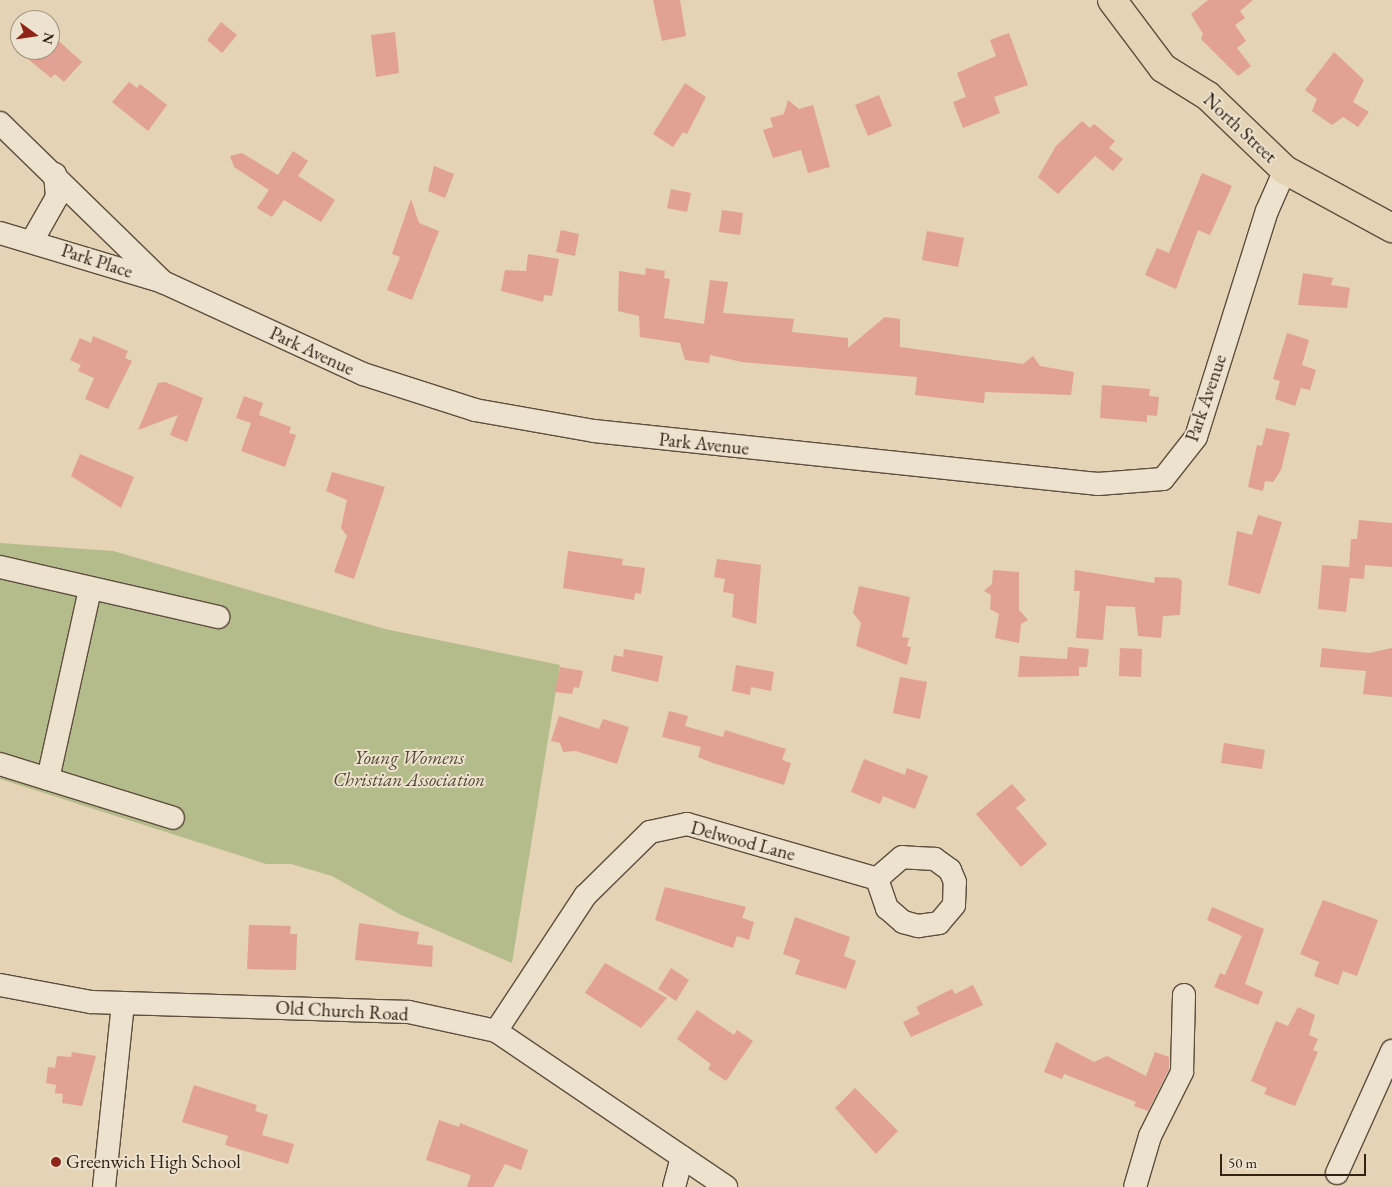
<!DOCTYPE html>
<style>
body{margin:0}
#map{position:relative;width:1392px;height:1187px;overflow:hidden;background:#e4d3b4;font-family:"EB Garamond",serif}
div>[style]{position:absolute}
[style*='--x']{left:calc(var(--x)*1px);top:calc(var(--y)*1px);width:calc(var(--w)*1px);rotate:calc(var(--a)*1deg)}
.green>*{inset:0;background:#b5bc8c}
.building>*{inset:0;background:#e1a193}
.roads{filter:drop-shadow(1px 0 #5e4e3e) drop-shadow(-1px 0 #5e4e3e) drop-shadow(0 1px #5e4e3e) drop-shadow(0 -1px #5e4e3e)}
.minor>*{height:22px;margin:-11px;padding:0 11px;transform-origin:11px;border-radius:11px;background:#ede2ce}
.major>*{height:28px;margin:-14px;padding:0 14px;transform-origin:14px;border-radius:14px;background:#e4d3b4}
.dots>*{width:14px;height:14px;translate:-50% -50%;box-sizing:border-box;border:2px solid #ede2ce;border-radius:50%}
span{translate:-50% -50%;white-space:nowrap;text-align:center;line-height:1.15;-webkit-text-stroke:4px #ede2ce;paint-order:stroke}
.street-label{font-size:19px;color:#312216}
.park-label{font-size:19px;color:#524834;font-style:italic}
.poi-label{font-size:19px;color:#312216}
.left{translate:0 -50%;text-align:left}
.north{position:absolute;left:10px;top:10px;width:50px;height:50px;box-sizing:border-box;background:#ede2ce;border:1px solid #a29584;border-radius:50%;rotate:104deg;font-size:14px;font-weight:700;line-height:20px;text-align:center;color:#312216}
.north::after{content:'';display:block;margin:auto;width:18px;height:22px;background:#8f2418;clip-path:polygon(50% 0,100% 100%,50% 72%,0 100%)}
.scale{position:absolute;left:1220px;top:1154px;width:146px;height:22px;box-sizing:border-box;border:2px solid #312216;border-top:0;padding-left:6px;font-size:15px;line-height:18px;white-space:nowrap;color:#312216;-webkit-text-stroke:4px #ede2ce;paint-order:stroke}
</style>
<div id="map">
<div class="green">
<i style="clip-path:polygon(0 543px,113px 551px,385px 629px,560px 665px,512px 963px,401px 915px,332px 876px,291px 864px,266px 864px,0 779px)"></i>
</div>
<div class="building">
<i style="clip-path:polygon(653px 0,680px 0,686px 36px,662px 41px)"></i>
<i style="clip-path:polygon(1208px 0,1253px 0,1240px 11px,1245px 18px,1235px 25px,1246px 41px,1237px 48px,1251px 66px,1238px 76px,1201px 39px,1203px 34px,1191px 14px)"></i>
<i style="clip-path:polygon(221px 22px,237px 35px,222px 53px,207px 40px)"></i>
<i style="clip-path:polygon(395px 32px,399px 73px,376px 77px,371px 35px)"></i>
<i style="clip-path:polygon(50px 33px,82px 62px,64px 82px,55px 74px,51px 78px,17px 50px,50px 50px)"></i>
<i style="clip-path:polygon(1009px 33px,1028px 85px,994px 97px,1000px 113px,963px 128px,953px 102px,966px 97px,957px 73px,996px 56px,990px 40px)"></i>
<i style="clip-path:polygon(1334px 52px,1364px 80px,1353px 102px,1369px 112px,1358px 127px,1343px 117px,1332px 125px,1312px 111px,1317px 99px,1305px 90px)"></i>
<i style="clip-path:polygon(129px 82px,137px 88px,140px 84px,167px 105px,148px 131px,112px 102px)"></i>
<i style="clip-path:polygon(685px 83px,706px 97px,687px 134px,683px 132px,673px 147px,653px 134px)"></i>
<i style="clip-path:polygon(879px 95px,892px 126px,868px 136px,855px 105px)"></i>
<i style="clip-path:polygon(788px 100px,799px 109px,813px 105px,830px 167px,808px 173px,801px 150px,773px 158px,763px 130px,773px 127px,770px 118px,784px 114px)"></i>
<i style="clip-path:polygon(1082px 121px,1090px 128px,1094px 124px,1115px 141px,1109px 148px,1123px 159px,1113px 171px,1095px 156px,1058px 194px,1038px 177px,1056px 146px)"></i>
<i style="clip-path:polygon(293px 151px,308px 161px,298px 176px,335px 200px,321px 222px,284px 200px,272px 217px,257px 208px,269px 190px,234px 167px,230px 156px,242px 153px,278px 175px)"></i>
<i style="clip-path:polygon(434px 166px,454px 174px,445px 198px,428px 191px)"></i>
<i style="clip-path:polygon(1202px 173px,1232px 186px,1210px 235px,1198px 230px,1176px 289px,1145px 275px,1157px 248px,1169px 253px)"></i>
<i style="clip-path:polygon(671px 189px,691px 193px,687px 212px,667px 208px)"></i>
<i style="clip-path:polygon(411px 199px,419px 223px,439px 231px,412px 300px,387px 290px,400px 257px,392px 254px)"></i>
<i style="clip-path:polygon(722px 210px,743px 213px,740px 235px,719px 232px)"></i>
<i style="clip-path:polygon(561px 230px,579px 234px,575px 256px,556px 252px)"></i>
<i style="clip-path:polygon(927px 231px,964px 238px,958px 267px,922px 260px)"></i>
<i style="clip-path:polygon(528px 254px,559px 259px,552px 296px,544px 295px,543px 302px,501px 291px,505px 270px,526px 271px)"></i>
<i style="clip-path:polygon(646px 268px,665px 271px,664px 278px,670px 279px,664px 318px,704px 324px,710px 280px,728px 282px,723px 313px,794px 319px,792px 332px,848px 338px,848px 348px,885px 317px,900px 319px,900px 347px,1023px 364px,1033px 356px,1040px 366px,1074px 372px,1071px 395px,985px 392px,984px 403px,957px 400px,915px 395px,917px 377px,742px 362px,710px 355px,709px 363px,685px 360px,680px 343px,640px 337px,639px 316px,618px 311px,619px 271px,645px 275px)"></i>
<i style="clip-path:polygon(1303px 273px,1333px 278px,1331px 285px,1350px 288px,1347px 308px,1298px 305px)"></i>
<i style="clip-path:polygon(1287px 333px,1309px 340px,1302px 365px,1316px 370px,1310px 390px,1301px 388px,1295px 406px,1275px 399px,1280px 381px,1273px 379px)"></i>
<i style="clip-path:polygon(93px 336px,128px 351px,125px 358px,132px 361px,108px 409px,85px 399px,94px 378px,78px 371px,81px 365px,70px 360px,80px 338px,91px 343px)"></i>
<i style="clip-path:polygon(165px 382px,203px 398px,187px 442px,170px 435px,178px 415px,138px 430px,158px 383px)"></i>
<i style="clip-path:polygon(1102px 385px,1150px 389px,1149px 396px,1159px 397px,1157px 416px,1147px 415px,1147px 422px,1100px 418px)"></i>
<i style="clip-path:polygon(244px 396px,263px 403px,259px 415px,291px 427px,289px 433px,296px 435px,285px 467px,241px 451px,251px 423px,236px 418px)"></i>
<i style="clip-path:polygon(1266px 428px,1290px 433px,1281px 470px,1273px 482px,1265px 481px,1263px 491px,1248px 487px,1257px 445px,1262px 446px)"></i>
<i style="clip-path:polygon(80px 454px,134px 477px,121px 508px,71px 476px)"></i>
<i style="clip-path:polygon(332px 472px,385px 487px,354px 579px,334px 572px,347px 536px,341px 528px,347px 500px,326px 491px)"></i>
<i style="clip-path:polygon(1258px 515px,1282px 522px,1260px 594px,1228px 585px,1237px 531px,1252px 535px)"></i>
<i style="clip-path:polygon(1359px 520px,1392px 523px,1392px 567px,1365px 565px,1364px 579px,1350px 578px,1346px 612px,1318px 609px,1322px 565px,1349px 567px,1351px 539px,1357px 539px)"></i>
<i style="clip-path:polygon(568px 551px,623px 559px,622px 565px,645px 568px,641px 594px,635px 593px,634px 600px,563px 588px)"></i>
<i style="clip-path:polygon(717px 559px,761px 565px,756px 624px,732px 617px,734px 594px,723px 592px,725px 579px,714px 577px)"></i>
<i style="clip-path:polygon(993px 570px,1019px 572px,1019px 610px,1028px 620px,1021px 624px,1019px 643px,995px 638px,999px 614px,990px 609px,991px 595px,984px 591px,992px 584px)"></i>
<i style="clip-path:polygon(1075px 570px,1154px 583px,1155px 577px,1178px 578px,1182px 581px,1180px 615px,1163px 616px,1161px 638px,1138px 636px,1135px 607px,1106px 606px,1103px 640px,1076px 638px,1080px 591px,1074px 591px)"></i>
<i style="clip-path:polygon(859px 586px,910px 597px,902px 637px,909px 638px,907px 646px,911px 647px,907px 665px,856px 646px,861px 623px,853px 613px)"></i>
<i style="clip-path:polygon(1068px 647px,1089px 649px,1087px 667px,1079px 667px,1079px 676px,1018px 677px,1020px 656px,1067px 659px)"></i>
<i style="clip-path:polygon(1120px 648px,1142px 649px,1141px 677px,1119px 676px)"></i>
<i style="clip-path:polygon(1322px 648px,1369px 653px,1392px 648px,1392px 697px,1363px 694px,1366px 671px,1320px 667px)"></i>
<i style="clip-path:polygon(624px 649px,663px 656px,658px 682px,611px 671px,614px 655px,623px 657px)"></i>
<i style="clip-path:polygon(736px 665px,774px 672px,771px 691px,751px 687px,750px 695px,732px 691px)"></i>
<i style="clip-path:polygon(560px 667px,583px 671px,579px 688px,574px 687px,572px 694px,555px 692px)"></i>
<i style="clip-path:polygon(900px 677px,927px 682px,920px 719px,893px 713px)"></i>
<i style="clip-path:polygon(669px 711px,688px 716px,685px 726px,723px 737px,725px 730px,786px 749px,782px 760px,791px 763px,784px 785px,713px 763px,698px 757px,701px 747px,662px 737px)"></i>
<i style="clip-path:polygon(559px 716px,599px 729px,603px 719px,629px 727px,617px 764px,576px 751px,563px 752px,560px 743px,551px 741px)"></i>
<i style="clip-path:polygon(1224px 743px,1265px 750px,1262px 769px,1221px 763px)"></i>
<i style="clip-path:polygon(864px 759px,905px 775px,907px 768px,928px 776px,915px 809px,883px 796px,880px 804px,851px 792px)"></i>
<i style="clip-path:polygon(1012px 784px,1026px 800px,1016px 808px,1047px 844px,1021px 867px,976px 814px)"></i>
<i style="clip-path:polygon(665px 887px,746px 907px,742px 918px,754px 922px,749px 940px,737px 936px,733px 948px,655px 920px)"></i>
<i style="clip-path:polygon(1323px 900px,1378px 920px,1357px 976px,1343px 971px,1338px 985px,1314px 976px,1319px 962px,1300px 954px)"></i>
<i style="clip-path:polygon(1212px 907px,1264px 929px,1245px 984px,1263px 992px,1258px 1005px,1214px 987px,1220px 973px,1225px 975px,1242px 936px,1207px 920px)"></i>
<i style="clip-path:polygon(795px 917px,850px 937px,844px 956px,856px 961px,846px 989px,795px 974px,800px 960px,783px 954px)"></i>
<i style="clip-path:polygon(359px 923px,419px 932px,417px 944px,433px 946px,432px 967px,355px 960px)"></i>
<i style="clip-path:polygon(249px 925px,291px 926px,290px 934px,297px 934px,296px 970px,247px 969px)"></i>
<i style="clip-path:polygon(605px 963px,667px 998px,641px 1028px,585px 993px)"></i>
<i style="clip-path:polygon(671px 968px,689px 980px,676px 1001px,658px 989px)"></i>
<i style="clip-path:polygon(973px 985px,983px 1005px,911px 1037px,903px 1022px,920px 1014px,916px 1007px,952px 989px,955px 994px)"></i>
<i style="clip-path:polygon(1298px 1007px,1315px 1015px,1309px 1035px,1318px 1039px,1313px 1050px,1318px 1052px,1295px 1106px,1264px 1094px,1267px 1088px,1251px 1081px,1276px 1021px,1288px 1026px)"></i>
<i style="clip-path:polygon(697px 1010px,734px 1035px,737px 1030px,753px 1041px,726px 1081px,708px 1069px,711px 1064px,677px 1039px)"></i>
<i style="clip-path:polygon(1056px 1042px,1094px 1062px,1107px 1056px,1146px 1076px,1155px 1052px,1169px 1057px,1169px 1069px,1148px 1111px,1134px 1106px,1136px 1102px,1064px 1074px,1062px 1079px,1044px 1072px)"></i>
<i style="clip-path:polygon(72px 1052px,96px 1056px,82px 1106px,62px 1103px,63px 1094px,55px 1093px,56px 1085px,46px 1083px,48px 1067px,55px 1068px,57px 1056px,71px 1057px)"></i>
<i style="clip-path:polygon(194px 1085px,257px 1105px,255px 1111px,268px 1115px,262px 1135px,294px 1144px,288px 1164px,225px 1145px,228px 1136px,182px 1122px)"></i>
<i style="clip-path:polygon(855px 1088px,898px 1131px,876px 1154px,835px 1108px)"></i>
<i style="clip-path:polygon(439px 1120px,459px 1127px,460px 1123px,528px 1150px,521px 1170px,505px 1164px,493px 1187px,467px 1187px,471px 1175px,426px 1160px)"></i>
</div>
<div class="roads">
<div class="minor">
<i style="--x:0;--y:123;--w:228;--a:44.3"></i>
<i style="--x:163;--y:282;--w:220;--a:24.7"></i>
<i style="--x:363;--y:374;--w:118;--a:17.8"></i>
<i style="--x:475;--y:410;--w:121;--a:10"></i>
<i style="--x:594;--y:431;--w:507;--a:6"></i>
<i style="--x:1098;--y:484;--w:65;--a:-4.4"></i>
<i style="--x:1163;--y:479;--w:53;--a:-51.8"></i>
<i style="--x:1196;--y:437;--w:237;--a:-72.6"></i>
<i style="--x:1267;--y:211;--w:45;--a:-66.3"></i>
<i style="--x:0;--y:233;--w:167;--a:16.7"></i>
<i style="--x:32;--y:241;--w:51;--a:-60.4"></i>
<i style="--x:57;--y:197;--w:23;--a:-95"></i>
<i style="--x:0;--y:567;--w:224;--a:12.9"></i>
<i style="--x:0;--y:764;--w:181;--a:17.3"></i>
<i style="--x:48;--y:779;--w:195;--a:-77.5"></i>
<i style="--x:0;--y:985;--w:93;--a:10.6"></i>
<i style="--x:91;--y:1002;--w:318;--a:1.8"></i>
<i style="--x:409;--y:1012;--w:89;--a:12.3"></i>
<i style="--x:496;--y:1031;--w:278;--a:34.1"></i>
<i style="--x:496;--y:1031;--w:162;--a:-56.6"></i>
<i style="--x:585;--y:896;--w:91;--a:-44.6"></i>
<i style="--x:650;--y:832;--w:38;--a:-12"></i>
<i style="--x:687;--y:824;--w:198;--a:16.1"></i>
<i style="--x:877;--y:879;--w:31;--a:71"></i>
<i style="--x:887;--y:908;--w:21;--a:41"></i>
<i style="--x:903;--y:922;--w:16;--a:15"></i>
<i style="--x:918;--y:926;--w:21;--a:-8"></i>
<i style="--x:939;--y:923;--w:23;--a:-50"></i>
<i style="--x:954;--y:905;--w:23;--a:-88"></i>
<i style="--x:955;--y:882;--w:13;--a:-113"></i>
<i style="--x:950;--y:870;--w:19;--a:-144"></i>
<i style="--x:935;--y:859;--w:33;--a:-177"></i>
<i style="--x:902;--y:857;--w:33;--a:139"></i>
<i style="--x:1337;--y:1173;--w:134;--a:-65.7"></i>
<i style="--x:104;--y:1187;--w:185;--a:-84.1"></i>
<i style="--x:674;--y:1187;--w:31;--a:-75"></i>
<i style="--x:1135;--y:1187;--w:53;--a:-73.6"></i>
<i style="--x:1150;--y:1136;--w:72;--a:-63.4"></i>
<i style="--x:1182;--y:1072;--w:77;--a:-88.5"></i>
</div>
<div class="major">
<i style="--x:1112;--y:0;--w:85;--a:53.1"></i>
<i style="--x:1163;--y:68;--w:53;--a:31.9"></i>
<i style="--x:1208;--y:96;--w:107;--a:43.9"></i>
<i style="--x:1285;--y:170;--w:122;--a:28.5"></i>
</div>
</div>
<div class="dots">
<i style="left:56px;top:1162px;background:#8f2418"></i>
</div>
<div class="street-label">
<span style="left:1240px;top:128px;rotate:43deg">North Street</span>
<span style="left:97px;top:261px;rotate:18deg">Park Place</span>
<span style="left:312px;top:351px;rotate:25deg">Park Avenue</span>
<span style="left:1206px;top:398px;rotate:-71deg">Park Avenue</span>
<span style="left:704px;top:444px;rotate:6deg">Park Avenue</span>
<span style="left:743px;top:841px;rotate:15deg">Delwood Lane</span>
<span style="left:342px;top:1011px;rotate:3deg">Old Church Road</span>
</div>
<div class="park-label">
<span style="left:409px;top:769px">Young Womens<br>Christian Association</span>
</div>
<div class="poi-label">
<span class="left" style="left:66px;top:1162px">Greenwich High School</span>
</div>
<div class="north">N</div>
<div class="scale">50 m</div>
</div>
